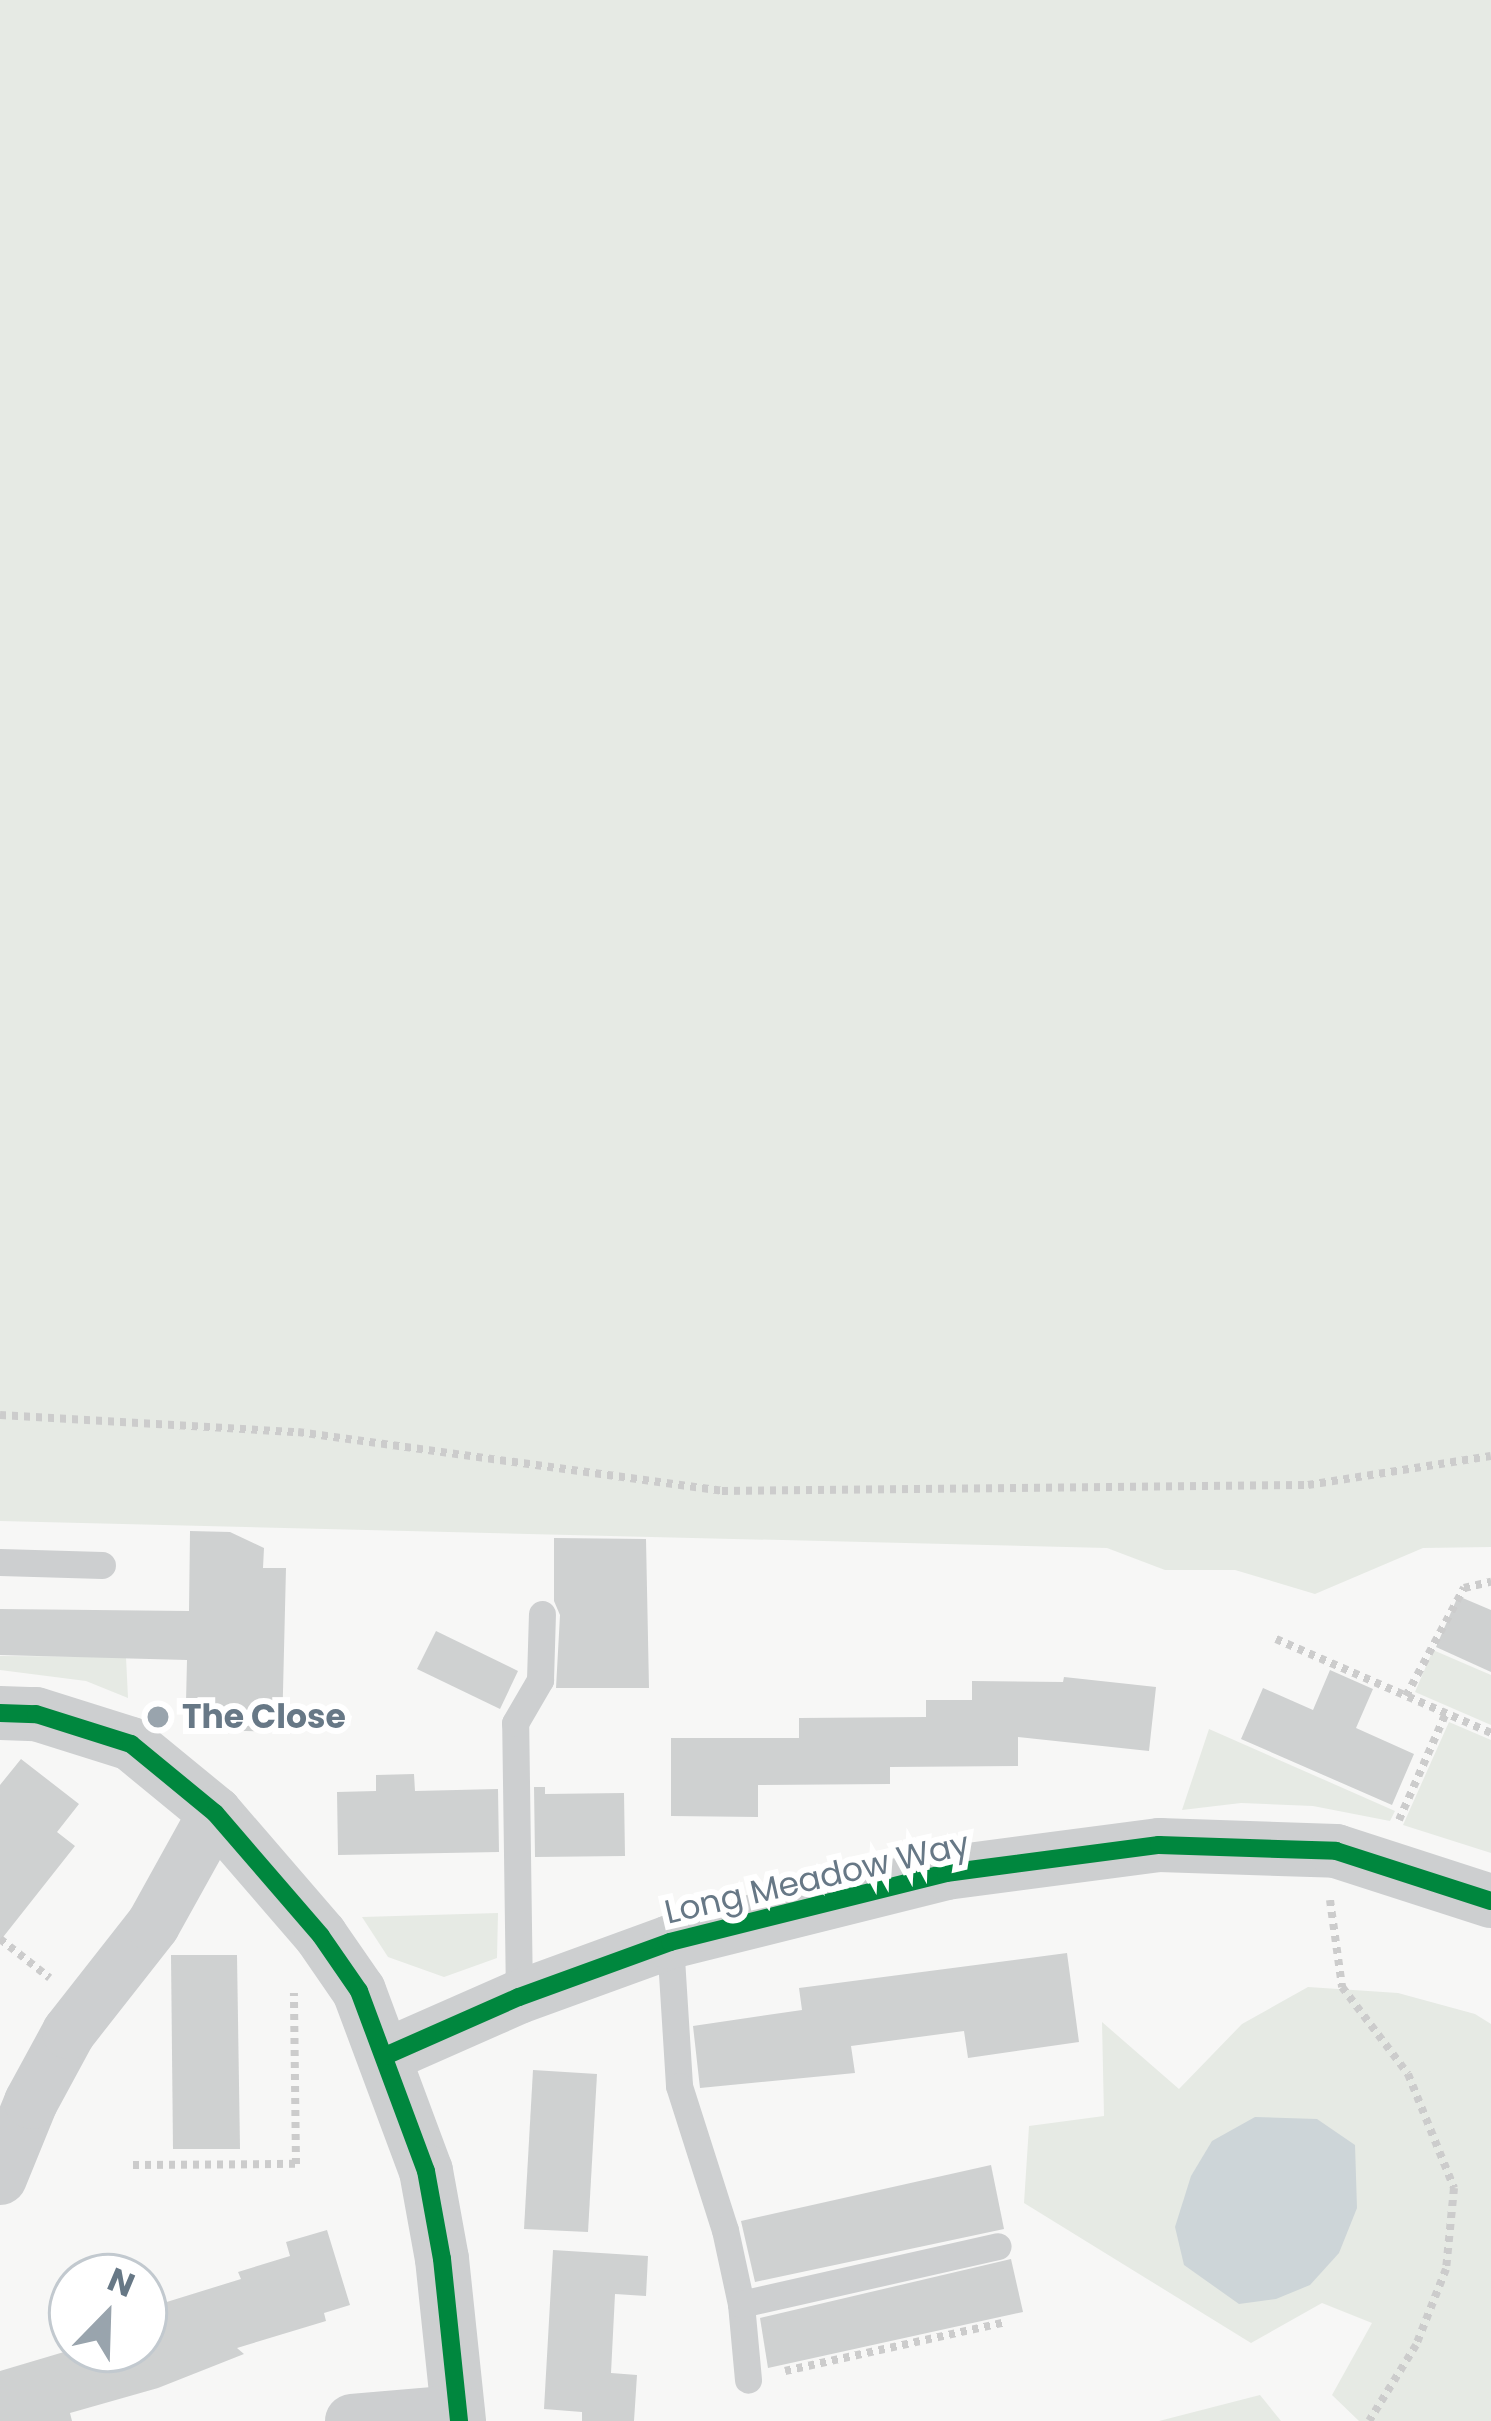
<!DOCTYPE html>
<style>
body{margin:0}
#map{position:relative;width:1491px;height:2421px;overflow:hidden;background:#f7f7f6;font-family:Poppins,sans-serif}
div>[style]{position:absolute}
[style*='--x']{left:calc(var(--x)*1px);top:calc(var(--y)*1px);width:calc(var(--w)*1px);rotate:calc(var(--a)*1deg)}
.green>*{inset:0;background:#e6eae4}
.water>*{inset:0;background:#cdd5d8}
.building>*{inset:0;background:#cfd1d1}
.path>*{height:8px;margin-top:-4px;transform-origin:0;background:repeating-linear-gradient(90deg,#ccc 0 6px,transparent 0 12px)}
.lane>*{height:27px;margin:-13.5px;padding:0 13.5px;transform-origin:13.5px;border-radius:13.5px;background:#cdcfd0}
.street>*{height:54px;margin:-27px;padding:0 27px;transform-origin:27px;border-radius:27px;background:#cdcfd0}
.cycleway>*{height:18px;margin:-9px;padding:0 9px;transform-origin:9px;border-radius:9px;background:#00873e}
.dots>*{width:33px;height:33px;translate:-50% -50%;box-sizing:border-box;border:6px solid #fff;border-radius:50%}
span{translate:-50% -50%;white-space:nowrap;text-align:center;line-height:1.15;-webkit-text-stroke:12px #fff;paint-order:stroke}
.poi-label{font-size:33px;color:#677886;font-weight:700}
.left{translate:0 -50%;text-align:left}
.street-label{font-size:33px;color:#677886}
.north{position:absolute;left:48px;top:2253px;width:120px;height:120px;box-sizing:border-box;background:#fff;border:3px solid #c2c9cf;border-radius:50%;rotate:23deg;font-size:33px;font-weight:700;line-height:48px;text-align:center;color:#677886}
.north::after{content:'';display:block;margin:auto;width:42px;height:54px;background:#99a4ad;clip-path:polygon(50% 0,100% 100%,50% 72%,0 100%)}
</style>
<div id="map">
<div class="green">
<i style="clip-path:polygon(0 0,1491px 0,1491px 1547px,1423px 1548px,1315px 1594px,1235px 1570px,1165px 1570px,1107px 1548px,0 1521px)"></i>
<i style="clip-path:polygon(1433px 1650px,1491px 1675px,1491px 1725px,1415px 1692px)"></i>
<i style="clip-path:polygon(0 1656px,126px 1657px,128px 1698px,86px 1681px,0 1670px)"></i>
<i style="clip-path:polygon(1449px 1722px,1491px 1740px,1491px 1853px,1403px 1825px)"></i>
<i style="clip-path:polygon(1209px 1729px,1395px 1811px,1390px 1821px,1313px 1806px,1241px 1803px,1182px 1810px)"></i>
<i style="clip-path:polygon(498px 1913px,497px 1958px,444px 1977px,388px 1957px,362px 1917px)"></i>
<i style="clip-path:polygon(1308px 1987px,1398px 1993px,1475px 2014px,1491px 2024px,1491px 2421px,1359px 2421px,1332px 2395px,1372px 2323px,1322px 2303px,1251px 2343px,1024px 2203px,1029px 2126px,1104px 2116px,1102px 2022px,1179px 2089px,1242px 2024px)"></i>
<i style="clip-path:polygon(1260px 2395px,1281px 2421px,1159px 2421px)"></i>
</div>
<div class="water">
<i style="clip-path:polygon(1255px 2117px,1317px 2119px,1355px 2145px,1357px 2208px,1339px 2253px,1310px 2285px,1276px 2299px,1239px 2304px,1184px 2265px,1175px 2227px,1191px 2176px,1212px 2141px)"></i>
</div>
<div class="building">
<i style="clip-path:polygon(190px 1531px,230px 1532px,264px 1548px,263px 1568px,286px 1568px,282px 1732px,205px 1730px,205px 1703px,186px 1702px,187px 1660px,0 1655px,0 1609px,189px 1611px)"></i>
<i style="clip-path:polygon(554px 1538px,646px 1539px,649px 1688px,556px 1688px,560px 1615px,554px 1601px)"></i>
<i style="clip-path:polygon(1458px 1596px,1491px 1610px,1491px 1672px,1436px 1647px)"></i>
<i style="clip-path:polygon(436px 1631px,518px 1671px,500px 1709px,417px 1669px)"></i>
<i style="clip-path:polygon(1330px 1670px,1373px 1689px,1356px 1728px,1414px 1754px,1392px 1805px,1241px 1739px,1263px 1688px,1313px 1710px)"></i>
<i style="clip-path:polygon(1064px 1677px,1156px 1687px,1149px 1751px,1018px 1737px,1018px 1766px,890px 1767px,890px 1784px,758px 1785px,758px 1817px,671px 1816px,671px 1738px,799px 1738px,799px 1718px,926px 1717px,926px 1700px,972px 1700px,972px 1681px,1063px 1682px)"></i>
<i style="clip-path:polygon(21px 1759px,79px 1804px,57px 1832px,75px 1846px,0 1941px,0 1785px)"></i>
<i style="clip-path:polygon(414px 1774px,415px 1791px,498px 1789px,499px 1852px,338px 1855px,337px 1792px,376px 1791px,376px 1775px)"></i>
<i style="clip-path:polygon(534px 1787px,545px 1787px,545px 1794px,624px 1793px,625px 1856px,535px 1857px)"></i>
<i style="clip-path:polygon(1067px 1953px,1079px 2042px,968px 2058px,964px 2031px,851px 2046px,855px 2073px,700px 2088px,693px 2026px,802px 2010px,799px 1988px)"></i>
<i style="clip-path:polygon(171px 1955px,237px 1955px,240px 2149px,173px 2149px)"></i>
<i style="clip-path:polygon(533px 2070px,597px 2074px,588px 2232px,524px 2229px)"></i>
<i style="clip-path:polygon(991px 2165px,1004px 2229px,755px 2282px,741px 2221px)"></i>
<i style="clip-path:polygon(327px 2230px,350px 2305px,324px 2313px,326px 2321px,237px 2348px,244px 2354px,158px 2388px,70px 2413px,72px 2421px,0 2421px,0 2371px,74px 2349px,144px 2349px,144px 2318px,159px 2313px,157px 2305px,241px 2279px,238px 2272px,290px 2256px,286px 2242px)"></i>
<i style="clip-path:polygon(553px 2250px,648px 2256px,646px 2296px,615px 2294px,611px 2373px,637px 2375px,634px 2421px,582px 2421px,582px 2412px,544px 2409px)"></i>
<i style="clip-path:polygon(1011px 2259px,1023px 2312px,768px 2368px,760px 2318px)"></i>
</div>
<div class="path">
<i style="--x:0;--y:1415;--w:298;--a:3.3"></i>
<i style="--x:298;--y:1432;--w:428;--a:7.9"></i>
<i style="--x:722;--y:1491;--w:586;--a:-0.59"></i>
<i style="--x:1308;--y:1485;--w:185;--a:-9"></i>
<i style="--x:1276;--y:1639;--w:235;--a:23.6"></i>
<i style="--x:1406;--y:1696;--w:123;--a:-61.8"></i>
<i style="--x:1464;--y:1588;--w:28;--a:-13"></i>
<i style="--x:1399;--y:1820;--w:117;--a:-66.3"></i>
<i style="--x:1330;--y:1900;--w:88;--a:82.1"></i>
<i style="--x:1342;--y:1987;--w:109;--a:52.8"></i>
<i style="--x:1408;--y:2074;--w:123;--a:68"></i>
<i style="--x:1454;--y:2188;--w:81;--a:95.6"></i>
<i style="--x:1446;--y:2269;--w:82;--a:111.5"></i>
<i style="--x:1416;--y:2345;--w:89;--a:121.7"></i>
<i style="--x:0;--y:1939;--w:63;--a:38"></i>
<i style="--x:133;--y:2165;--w:163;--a:-0.4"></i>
<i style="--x:296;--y:2164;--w:171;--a:-90.7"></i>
<i style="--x:785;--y:2371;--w:226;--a:-12.5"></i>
</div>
<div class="lane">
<i style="--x:0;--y:1562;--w:102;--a:1.7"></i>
<i style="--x:670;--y:1942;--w:144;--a:86.4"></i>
<i style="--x:679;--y:2086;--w:151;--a:72.3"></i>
<i style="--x:725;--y:2230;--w:76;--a:77.8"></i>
<i style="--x:741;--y:2304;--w:76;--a:84.7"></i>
<i style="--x:519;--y:1997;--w:274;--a:-90.8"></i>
<i style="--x:515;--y:1723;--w:50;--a:-59.8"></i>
<i style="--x:540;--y:1680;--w:66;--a:-88.3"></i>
<i style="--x:741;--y:2304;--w:263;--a:-12.7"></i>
</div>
<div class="street">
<i style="--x:0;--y:1713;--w:36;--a:2"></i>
<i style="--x:36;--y:1714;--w:100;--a:17.5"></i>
<i style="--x:131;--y:1744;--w:109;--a:39.4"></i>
<i style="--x:215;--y:1813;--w:162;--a:49.2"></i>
<i style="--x:321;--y:1936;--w:67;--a:55.4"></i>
<i style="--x:359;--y:1991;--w:192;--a:69.6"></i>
<i style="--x:426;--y:2171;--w:89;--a:79.7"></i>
<i style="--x:442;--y:2259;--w:163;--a:84"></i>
<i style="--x:385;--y:2056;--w:146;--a:-23.8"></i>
<i style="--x:519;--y:1997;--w:161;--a:-20"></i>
<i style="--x:670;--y:1942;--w:284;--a:-14"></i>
<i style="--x:946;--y:1873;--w:215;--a:-7.5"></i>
<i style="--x:1159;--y:1845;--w:177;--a:1.9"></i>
<i style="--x:1336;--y:1851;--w:163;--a:17.9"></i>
<i style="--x:0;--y:2178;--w:82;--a:-67.8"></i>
<i style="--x:31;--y:2102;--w:80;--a:-61.5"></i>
<i style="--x:69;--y:2032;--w:136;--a:-51.9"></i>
<i style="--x:153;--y:1925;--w:128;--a:-61"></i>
<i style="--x:352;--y:2421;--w:106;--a:-4.9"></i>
</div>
<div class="cycleway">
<i style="--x:0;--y:1713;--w:36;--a:2"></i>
<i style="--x:36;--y:1714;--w:100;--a:17.5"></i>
<i style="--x:131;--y:1744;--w:109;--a:39.4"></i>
<i style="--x:215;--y:1813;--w:162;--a:49.2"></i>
<i style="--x:321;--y:1936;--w:67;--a:55.4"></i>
<i style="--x:359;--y:1991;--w:192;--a:69.6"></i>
<i style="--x:426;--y:2171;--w:89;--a:79.7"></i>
<i style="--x:442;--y:2259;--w:163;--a:84"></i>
<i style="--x:385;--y:2056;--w:146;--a:-23.8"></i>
<i style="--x:519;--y:1997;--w:161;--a:-20"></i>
<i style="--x:670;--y:1942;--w:284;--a:-14"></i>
<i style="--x:946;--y:1873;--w:215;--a:-7.5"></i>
<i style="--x:1159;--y:1845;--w:177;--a:1.9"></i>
<i style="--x:1336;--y:1851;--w:163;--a:17.9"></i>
</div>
<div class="dots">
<i style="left:158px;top:1717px;background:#99a4ad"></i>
</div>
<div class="poi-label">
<span class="left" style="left:182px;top:1717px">The Close</span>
</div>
<div class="street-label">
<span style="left:817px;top:1878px;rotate:-13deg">Long Meadow Way</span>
</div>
<div class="north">N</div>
</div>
